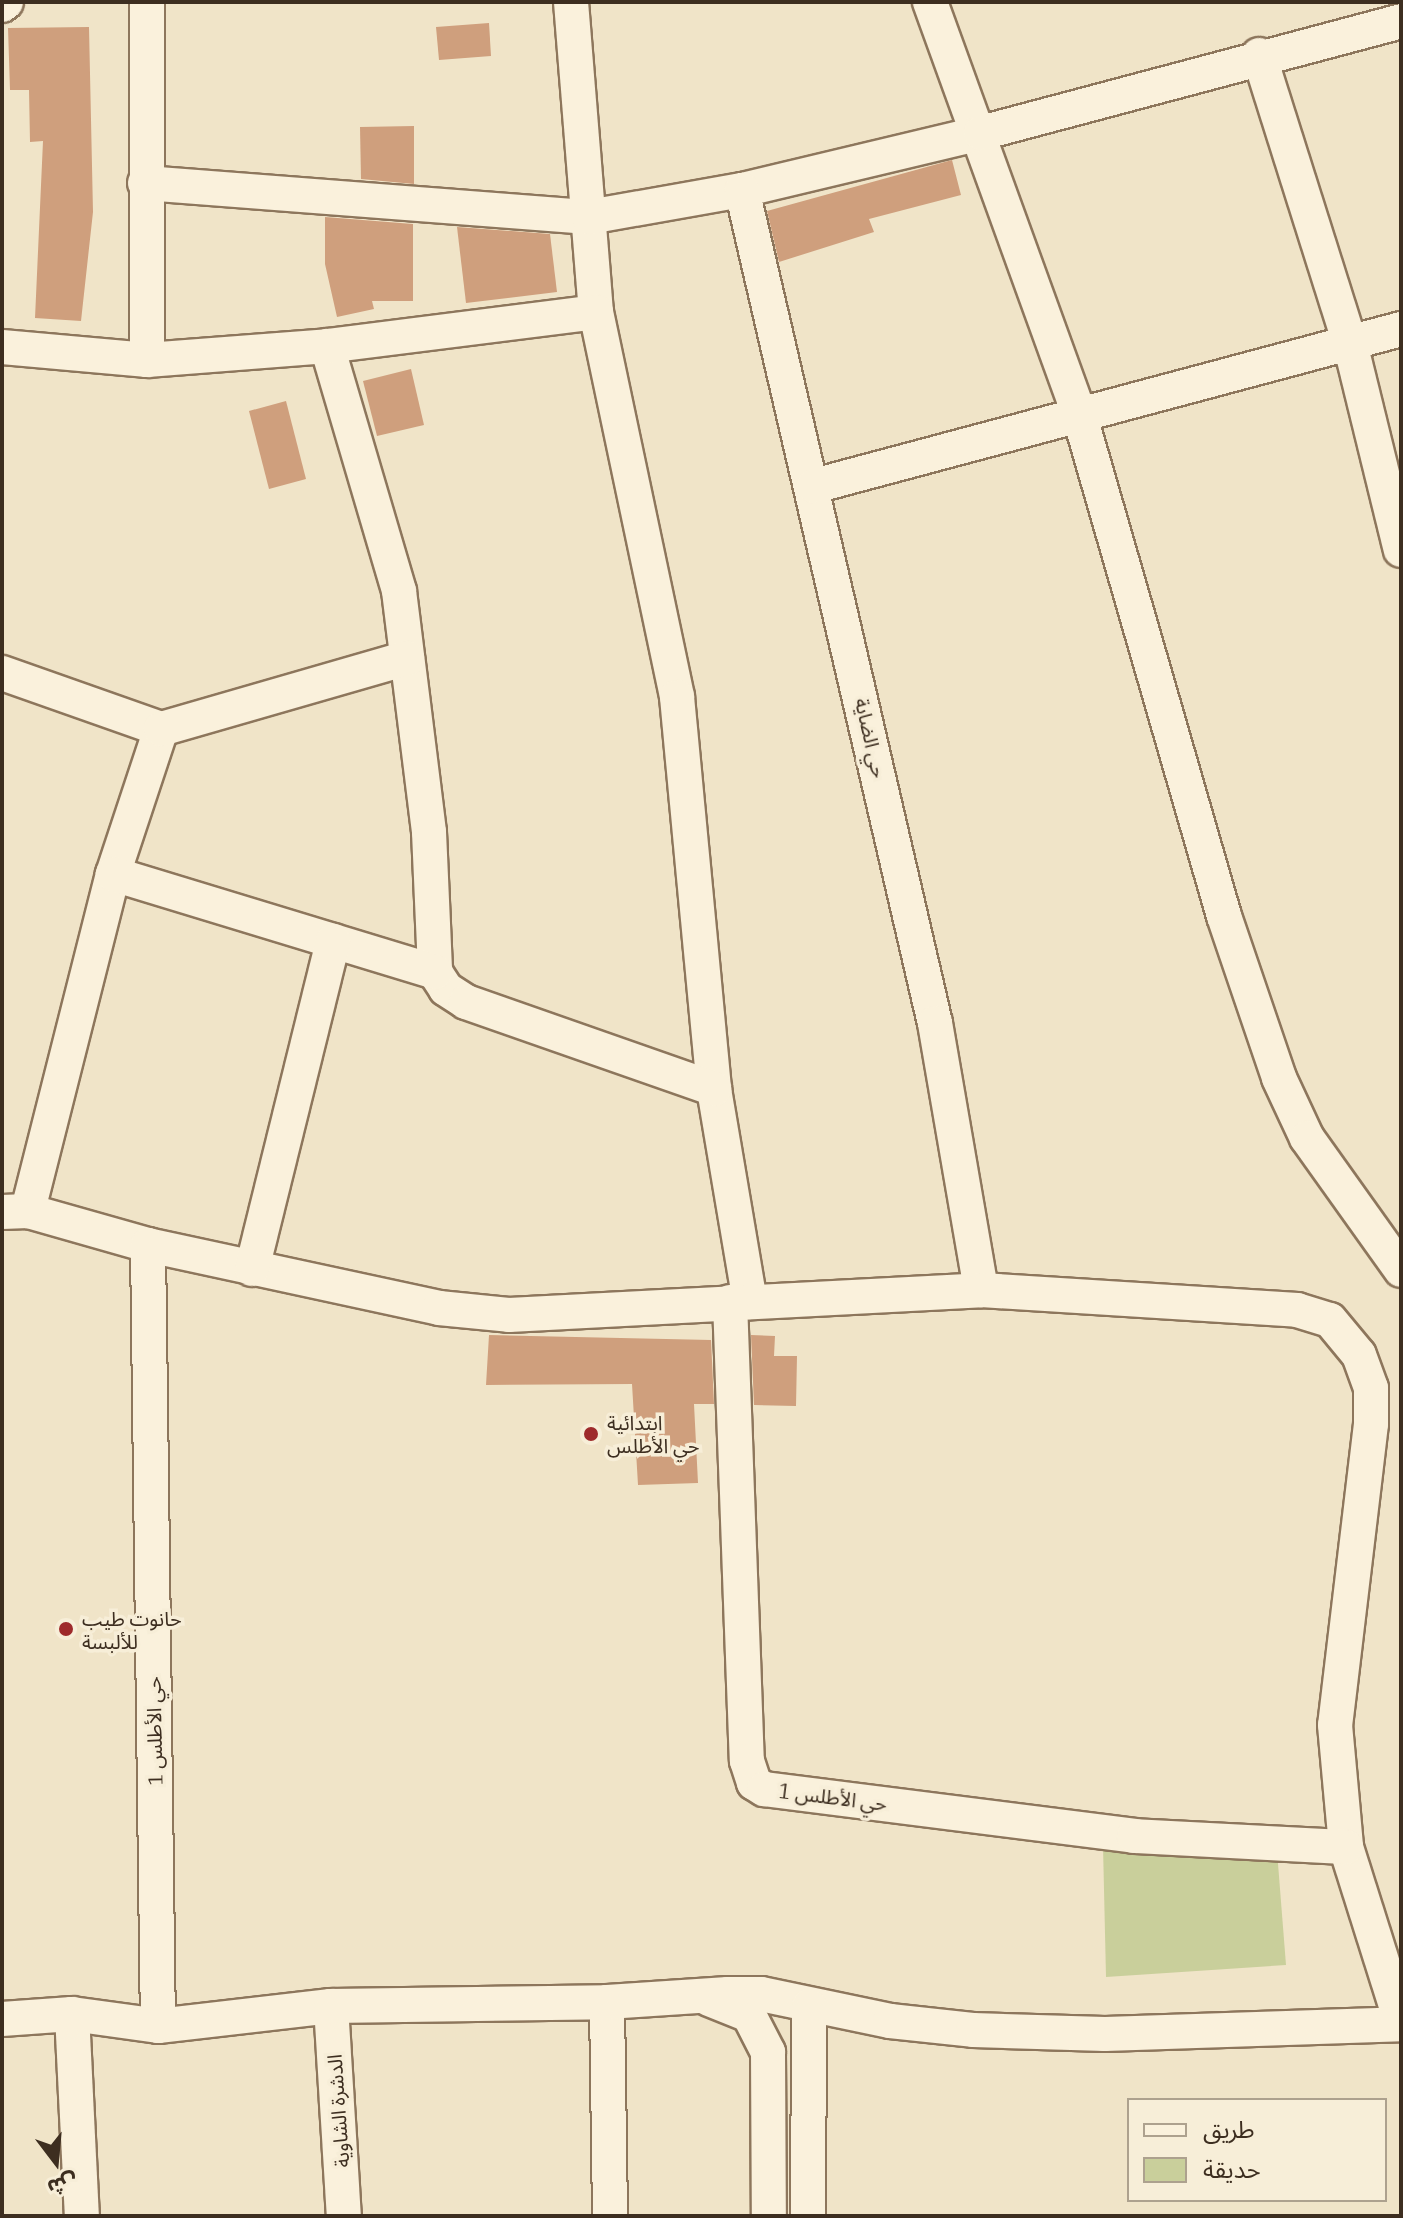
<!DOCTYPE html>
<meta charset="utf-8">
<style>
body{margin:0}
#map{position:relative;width:1403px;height:2218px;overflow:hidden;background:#f0e4c8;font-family:"IBM Plex Serif","Noto Sans Arabic",serif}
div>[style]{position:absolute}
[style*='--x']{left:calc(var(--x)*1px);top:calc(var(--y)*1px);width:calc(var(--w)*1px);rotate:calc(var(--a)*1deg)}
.green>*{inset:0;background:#c9cf9b}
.building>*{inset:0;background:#cf9f7d}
.roads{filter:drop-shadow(2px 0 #8d765c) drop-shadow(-2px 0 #8d765c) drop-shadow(0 2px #8d765c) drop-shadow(0 -2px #8d765c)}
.minor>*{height:34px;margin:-17px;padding:0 17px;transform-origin:17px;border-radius:17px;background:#faf1dc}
.dots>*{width:22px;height:22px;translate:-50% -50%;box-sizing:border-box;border:4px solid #f7eed8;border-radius:50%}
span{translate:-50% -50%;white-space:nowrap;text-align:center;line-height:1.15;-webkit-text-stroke:7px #f7eed8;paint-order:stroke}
.street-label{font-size:20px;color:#3d2e20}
.poi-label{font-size:20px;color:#3d2e20}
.left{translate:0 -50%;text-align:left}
.frame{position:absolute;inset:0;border:4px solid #3d2e20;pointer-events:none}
.legend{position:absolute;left:1127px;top:2098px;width:260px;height:104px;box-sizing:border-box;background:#f7eed8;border:2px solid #ada18e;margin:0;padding:10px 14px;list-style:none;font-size:24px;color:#3d2e20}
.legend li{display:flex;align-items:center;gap:16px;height:40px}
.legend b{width:40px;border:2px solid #ada18e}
.north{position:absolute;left:16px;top:2122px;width:80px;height:80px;-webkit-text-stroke:6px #f7eed8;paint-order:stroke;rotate:164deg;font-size:22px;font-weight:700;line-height:32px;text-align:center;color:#3d2e20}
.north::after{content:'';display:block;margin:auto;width:28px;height:36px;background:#3d2e20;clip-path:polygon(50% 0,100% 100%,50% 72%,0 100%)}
</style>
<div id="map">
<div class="green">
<i style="clip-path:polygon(1103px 1846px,1277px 1851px,1286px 1965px,1106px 1977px)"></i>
</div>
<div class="building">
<i style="clip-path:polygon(489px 23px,491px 56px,439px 60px,436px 27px)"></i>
<i style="clip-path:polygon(89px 27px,93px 212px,81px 321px,35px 318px,43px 141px,30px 142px,29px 90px,10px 90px,8px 28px)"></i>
<i style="clip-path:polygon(414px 126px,414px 184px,361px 179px,360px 127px)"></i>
<i style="clip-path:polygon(952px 160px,961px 195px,869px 219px,874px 232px,779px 262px,767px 211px)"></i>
<i style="clip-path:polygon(325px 217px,413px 224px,413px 301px,372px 301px,374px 309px,337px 317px,325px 264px)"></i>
<i style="clip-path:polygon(457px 227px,550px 234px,557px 292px,466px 303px)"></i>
<i style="clip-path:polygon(411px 369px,424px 425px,377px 436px,363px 381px)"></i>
<i style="clip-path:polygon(286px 401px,306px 479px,269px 489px,249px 411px)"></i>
<i style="clip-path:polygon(489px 1335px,711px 1340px,714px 1404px,694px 1404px,698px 1483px,638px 1485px,632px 1384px,486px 1385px)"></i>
<i style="clip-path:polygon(751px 1335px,775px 1336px,774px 1356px,797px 1356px,796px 1406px,754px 1405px)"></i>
</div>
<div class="roads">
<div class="minor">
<i style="--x:571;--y:2;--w:311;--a:85.4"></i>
<i style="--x:596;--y:312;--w:393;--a:78.1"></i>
<i style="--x:677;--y:697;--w:394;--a:84.6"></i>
<i style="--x:714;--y:1089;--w:216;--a:80.4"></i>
<i style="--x:930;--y:2;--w:441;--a:70.1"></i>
<i style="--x:1080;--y:417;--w:519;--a:73.9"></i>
<i style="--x:1224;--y:916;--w:171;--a:71.2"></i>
<i style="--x:1279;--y:1078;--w:66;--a:65"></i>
<i style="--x:1307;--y:1138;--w:162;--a:54.5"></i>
<i style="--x:2;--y:5;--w:5;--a:-37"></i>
<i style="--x:1259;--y:55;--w:302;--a:72.5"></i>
<i style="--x:1350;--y:343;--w:213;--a:76.2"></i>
<i style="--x:145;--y:183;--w:445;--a:4.4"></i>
<i style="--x:589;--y:217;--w:155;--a:-10"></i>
<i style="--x:742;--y:190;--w:246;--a:-13.4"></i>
<i style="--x:981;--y:133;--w:435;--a:-14.9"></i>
<i style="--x:742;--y:190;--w:855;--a:76.96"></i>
<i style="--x:935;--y:1023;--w:271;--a:80.2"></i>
<i style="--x:327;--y:346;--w:255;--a:73.6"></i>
<i style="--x:399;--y:591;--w:243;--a:82.9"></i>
<i style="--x:429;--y:832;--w:140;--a:87.5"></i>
<i style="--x:435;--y:972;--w:20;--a:57"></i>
<i style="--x:446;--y:989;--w:24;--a:33"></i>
<i style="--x:466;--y:1002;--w:263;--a:19.3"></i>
<i style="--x:2;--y:347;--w:146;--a:5.1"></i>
<i style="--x:147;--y:360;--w:358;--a:-90"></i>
<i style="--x:147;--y:360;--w:181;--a:-4.4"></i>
<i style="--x:327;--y:346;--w:271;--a:-7.2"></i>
<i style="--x:814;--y:486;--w:608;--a:-14.97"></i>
<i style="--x:2;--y:673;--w:169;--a:19.4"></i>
<i style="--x:161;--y:729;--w:153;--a:108.3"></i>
<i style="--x:113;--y:874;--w:348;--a:104.2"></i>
<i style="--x:161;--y:729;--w:256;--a:-16.1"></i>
<i style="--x:113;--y:874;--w:337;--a:16.9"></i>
<i style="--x:2;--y:1212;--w:26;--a:-2"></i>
<i style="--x:28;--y:1211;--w:125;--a:15.8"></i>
<i style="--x:148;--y:1245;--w:298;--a:12.2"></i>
<i style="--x:439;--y:1308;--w:70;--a:5.7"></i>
<i style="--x:509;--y:1315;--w:473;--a:-3"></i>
<i style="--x:981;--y:1290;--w:317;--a:3.6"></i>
<i style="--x:1297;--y:1310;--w:34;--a:17"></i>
<i style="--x:1330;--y:1320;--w:45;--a:50.4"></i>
<i style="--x:1359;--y:1355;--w:35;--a:70"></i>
<i style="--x:1371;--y:1388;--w:36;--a:90"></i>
<i style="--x:1371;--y:1424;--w:303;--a:96.8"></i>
<i style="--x:1335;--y:1725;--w:122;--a:84.8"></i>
<i style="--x:1346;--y:1847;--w:182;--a:72.5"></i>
<i style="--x:148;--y:1245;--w:781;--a:89.27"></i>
<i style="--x:252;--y:1269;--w:338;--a:-76.1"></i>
<i style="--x:730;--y:1302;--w:459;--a:87.9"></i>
<i style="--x:747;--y:1761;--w:23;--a:72"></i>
<i style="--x:754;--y:1783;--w:12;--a:31"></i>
<i style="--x:764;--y:1789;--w:373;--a:7.2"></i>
<i style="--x:1134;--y:1836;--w:212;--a:3"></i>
<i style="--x:709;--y:1999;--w:43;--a:21.8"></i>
<i style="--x:749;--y:2015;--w:42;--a:62.8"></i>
<i style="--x:768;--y:2052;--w:164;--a:89.7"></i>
<i style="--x:607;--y:2002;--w:214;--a:89.2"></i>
<i style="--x:331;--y:2006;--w:210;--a:86.5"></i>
<i style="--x:72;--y:2014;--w:202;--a:87.2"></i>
<i style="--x:2;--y:2019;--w:70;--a:-4.1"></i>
<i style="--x:72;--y:2014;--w:87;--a:7.9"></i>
<i style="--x:158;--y:2026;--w:174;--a:-6.6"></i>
<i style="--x:331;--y:2006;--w:276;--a:-0.8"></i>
<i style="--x:607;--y:2002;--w:121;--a:-3.8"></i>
<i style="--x:728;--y:1994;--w:33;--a:0"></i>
<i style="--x:761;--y:1994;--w:132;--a:11.8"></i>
<i style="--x:890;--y:2021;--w:83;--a:6.2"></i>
<i style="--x:973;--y:2030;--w:132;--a:1.7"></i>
<i style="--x:1105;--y:2034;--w:296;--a:-1.9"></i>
<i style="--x:808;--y:2216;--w:210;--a:-89.7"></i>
</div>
</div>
<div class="dots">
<i style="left:591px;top:1434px;background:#9e2a2b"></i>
<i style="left:66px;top:1629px;background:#9e2a2b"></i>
</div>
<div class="street-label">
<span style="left:871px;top:738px;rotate:77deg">حي الضاية</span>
<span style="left:154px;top:1731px;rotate:-91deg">حي الأطلس 1</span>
<span style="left:833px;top:1797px;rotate:7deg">حي الأطلس 1</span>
<span style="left:338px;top:2111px;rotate:-94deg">الدشرة الشاوية</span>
</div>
<div class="poi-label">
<span class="left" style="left:607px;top:1434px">ابتدائية<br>حي الأطلس</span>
<span class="left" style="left:82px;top:1630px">حانوت طيب<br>للألبسة</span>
</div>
<div class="frame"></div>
<ul class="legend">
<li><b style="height:10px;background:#faf1dc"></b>طريق</li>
<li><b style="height:22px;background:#c9cf9b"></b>حديقة</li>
</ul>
<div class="north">ش</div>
</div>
